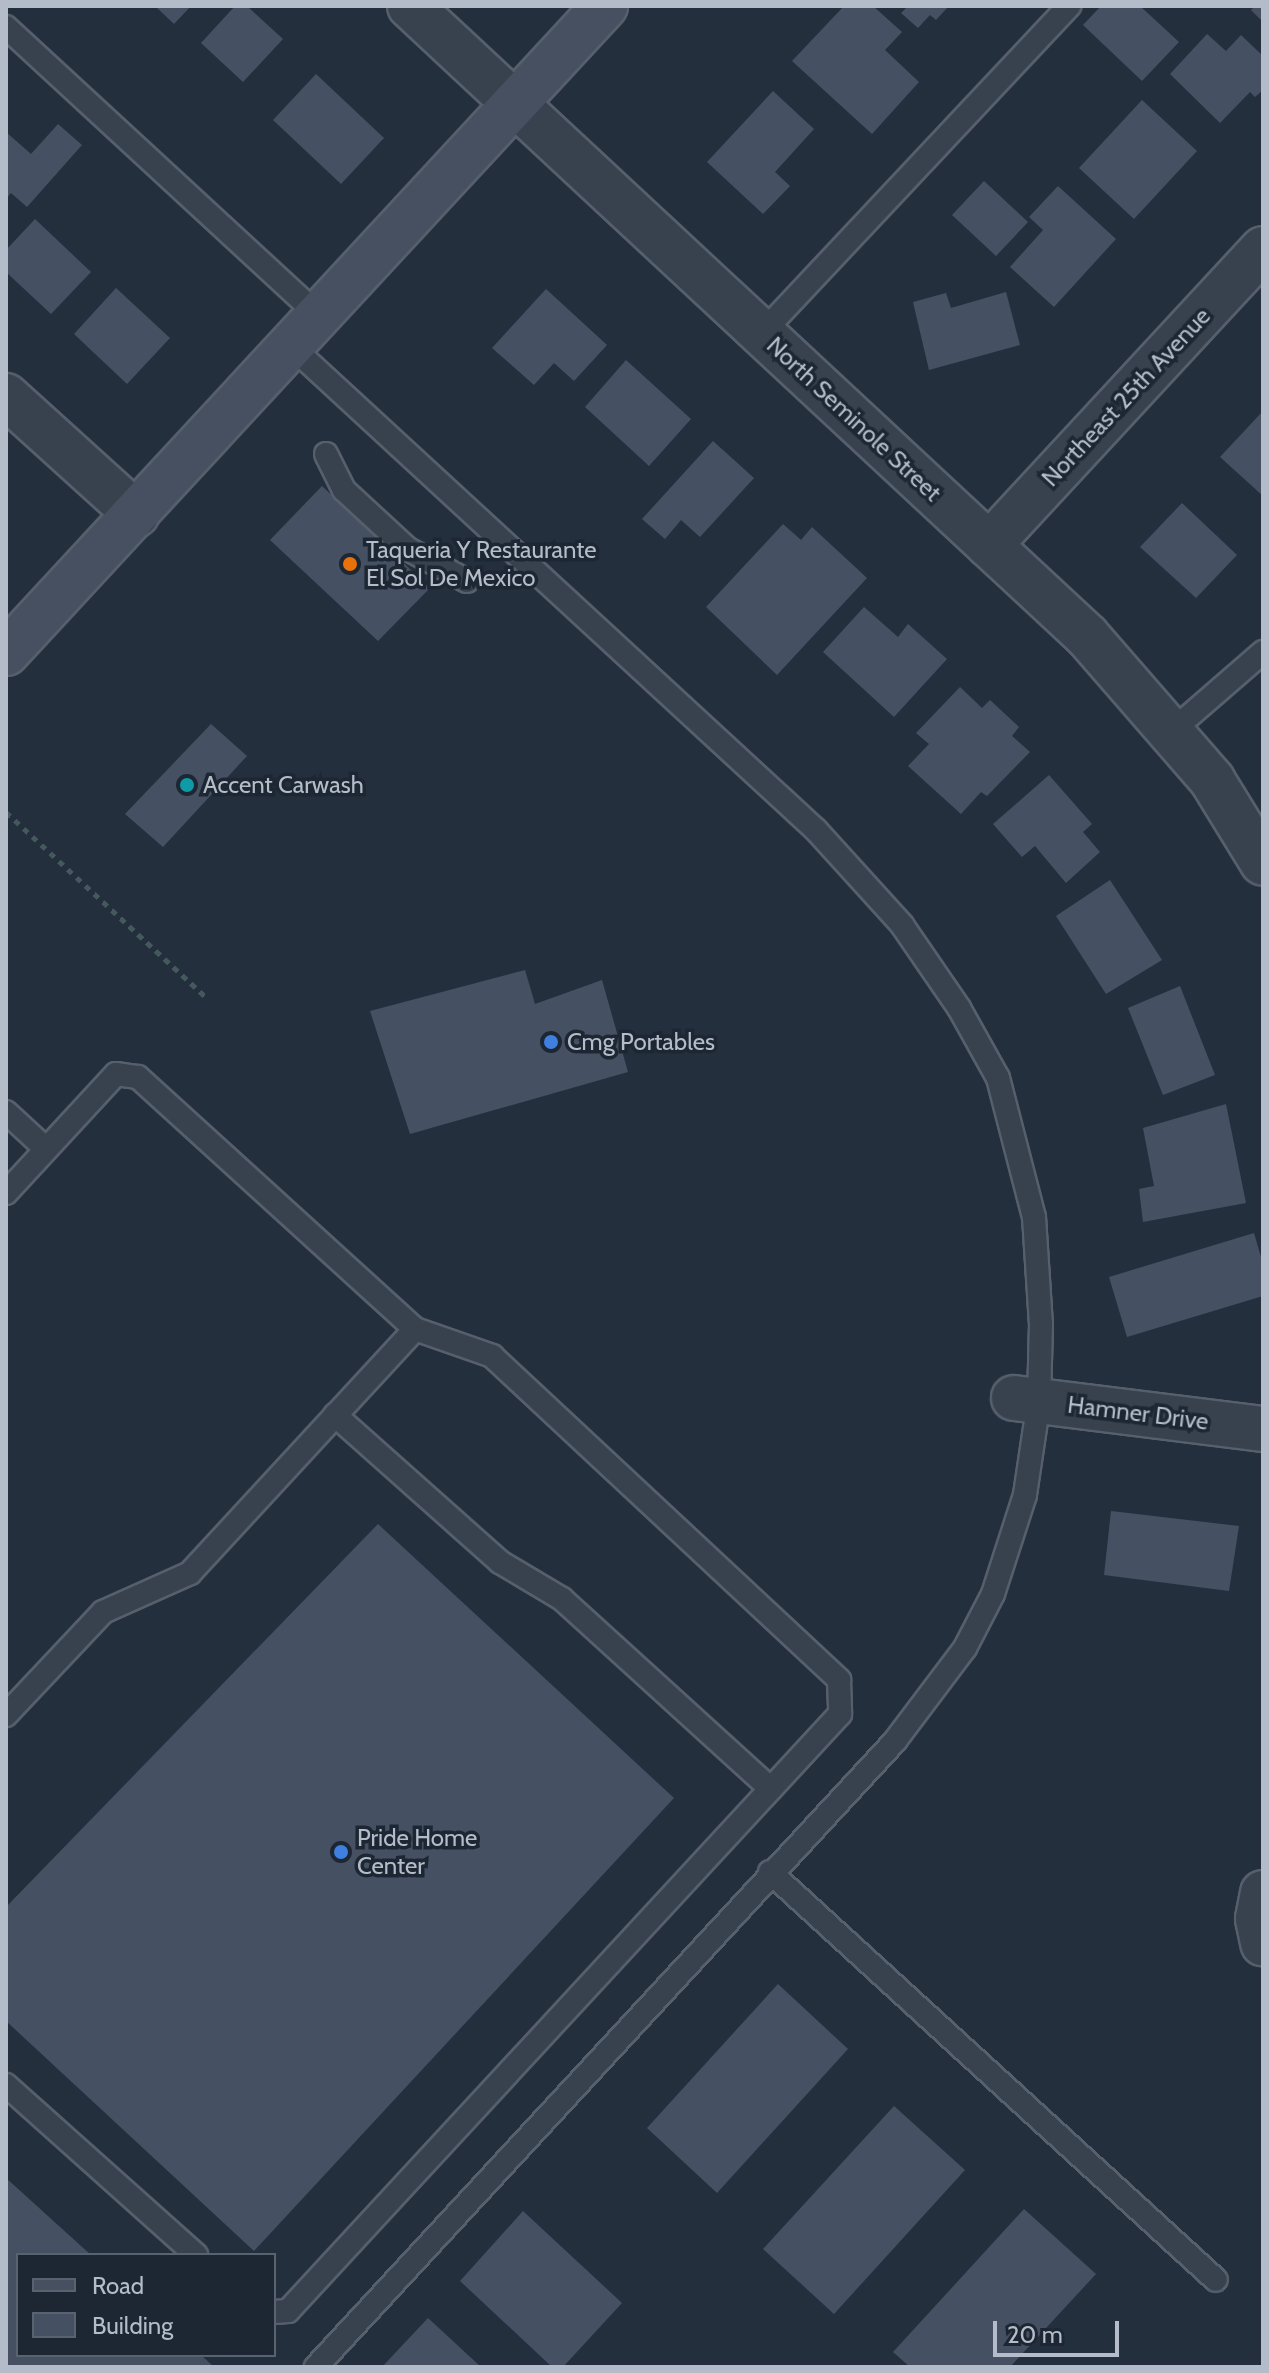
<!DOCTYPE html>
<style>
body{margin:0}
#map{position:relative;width:1269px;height:2373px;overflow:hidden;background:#242f3e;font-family:Cabin,sans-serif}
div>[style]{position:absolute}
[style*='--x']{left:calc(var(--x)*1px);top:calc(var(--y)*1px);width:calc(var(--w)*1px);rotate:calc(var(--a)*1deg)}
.building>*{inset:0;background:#455162}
.path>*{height:5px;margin-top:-2.5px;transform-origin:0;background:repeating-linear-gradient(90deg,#44595c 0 6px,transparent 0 12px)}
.roads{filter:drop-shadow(2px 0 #565f6c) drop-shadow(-2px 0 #565f6c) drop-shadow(0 2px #565f6c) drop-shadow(0 -2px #565f6c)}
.service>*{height:22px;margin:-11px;padding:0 11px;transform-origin:11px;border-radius:11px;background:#38414e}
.minor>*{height:44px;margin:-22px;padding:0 22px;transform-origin:22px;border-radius:22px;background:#38414e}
.tertiary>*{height:44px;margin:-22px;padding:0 22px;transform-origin:22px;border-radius:22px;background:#38414e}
.secondary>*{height:44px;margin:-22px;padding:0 22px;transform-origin:22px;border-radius:22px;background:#465061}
.dots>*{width:22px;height:22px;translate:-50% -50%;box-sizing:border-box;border:4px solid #1d2633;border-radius:50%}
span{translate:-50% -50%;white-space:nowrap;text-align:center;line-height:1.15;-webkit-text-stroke:7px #1d2633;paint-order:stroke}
.street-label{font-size:24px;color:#b4bcc9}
.poi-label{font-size:24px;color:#b4bcc9}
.left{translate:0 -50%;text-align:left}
.frame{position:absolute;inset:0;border:8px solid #b4bcc9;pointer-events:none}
.legend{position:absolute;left:16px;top:2253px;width:260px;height:104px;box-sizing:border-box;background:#1d2633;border:2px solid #59626f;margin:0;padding:10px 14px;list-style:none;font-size:24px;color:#b4bcc9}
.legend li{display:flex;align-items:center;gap:16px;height:40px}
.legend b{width:40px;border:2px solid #59626f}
.scale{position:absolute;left:993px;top:2321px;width:126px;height:36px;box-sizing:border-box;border:4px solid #b4bcc9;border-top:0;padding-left:10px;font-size:24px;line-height:28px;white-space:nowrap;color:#b4bcc9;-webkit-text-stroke:6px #1d2633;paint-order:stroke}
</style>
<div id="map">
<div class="building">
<i style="clip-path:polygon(155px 6px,191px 6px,174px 24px)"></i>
<i style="clip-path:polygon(235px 6px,247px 6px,283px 39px,243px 82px,201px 43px)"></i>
<i style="clip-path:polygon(844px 6px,873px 6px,902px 32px,885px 50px,919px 82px,872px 134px,792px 61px)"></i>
<i style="clip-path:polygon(908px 6px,949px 6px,936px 20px,930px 15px,918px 28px,901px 13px)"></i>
<i style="clip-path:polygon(1101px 6px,1140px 6px,1179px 42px,1142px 81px,1083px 25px)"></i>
<i style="clip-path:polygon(1255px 6px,1263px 6px,1263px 22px,1251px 10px)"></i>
<i style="clip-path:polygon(1207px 34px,1226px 51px,1241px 35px,1263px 56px,1263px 90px,1255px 97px,1250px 92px,1220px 123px,1170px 74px)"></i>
<i style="clip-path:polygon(316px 74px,384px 138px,341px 184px,273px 120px)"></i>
<i style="clip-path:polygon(773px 91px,814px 129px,775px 172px,790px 186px,763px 214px,707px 162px)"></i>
<i style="clip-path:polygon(1142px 100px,1197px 151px,1134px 219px,1079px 168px)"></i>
<i style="clip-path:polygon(58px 124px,82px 145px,27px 207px,11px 193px,6px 199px,6px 132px,31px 154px)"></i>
<i style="clip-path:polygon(984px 181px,1028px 222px,996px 256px,952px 215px)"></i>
<i style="clip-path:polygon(1058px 186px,1116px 239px,1054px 307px,1010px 267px,1043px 230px,1029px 217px)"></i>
<i style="clip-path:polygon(35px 219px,91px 272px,51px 314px,6px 272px,6px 250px)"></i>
<i style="clip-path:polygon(116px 288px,170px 338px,127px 384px,74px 334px)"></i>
<i style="clip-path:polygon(546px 289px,607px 345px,574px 381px,554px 363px,534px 385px,492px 348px)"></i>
<i style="clip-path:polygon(1006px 292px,1020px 345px,929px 370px,913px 302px,946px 293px,951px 308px)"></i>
<i style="clip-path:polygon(626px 360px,691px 419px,649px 466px,585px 407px)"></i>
<i style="clip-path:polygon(1263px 411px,1263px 496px,1220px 457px)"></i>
<i style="clip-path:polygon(713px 441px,754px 478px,700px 537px,681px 520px,665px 539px,642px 519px)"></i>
<i style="clip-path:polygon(322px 486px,430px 588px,378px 641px,270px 540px)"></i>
<i style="clip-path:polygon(1182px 503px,1237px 555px,1196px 598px,1140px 547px)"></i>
<i style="clip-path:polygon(783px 524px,801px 540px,812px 527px,867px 578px,777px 675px,706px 607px)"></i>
<i style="clip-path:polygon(864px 607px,898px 637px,908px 624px,947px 659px,894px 717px,823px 652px)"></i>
<i style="clip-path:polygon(960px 687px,982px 708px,990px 700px,1019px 727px,1012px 736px,1030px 752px,987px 796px,981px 792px,961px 814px,908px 766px,929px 744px,916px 733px)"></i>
<i style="clip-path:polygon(211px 724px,247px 756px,163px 847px,125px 814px)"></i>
<i style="clip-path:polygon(1049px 775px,1092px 824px,1083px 832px,1100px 852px,1066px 883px,1035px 846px,1022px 857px,993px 824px)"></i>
<i style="clip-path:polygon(1110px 880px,1162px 960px,1106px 994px,1056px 916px)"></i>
<i style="clip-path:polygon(525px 970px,535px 1004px,602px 980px,628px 1072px,410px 1134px,370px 1011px)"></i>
<i style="clip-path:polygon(1180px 986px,1215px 1075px,1163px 1095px,1128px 1008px)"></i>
<i style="clip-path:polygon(1226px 1104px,1246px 1203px,1143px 1222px,1139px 1189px,1154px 1186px,1143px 1128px)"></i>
<i style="clip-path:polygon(1254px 1233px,1263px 1264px,1263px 1296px,1127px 1337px,1109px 1277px)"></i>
<i style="clip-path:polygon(1111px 1511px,1239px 1526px,1229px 1591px,1104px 1575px)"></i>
<i style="clip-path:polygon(378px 1524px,674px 1798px,254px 2251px,6px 2021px,6px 1907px)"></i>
<i style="clip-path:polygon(778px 1984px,848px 2049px,717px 2193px,647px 2128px)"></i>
<i style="clip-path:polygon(894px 2106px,965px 2170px,834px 2314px,763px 2249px)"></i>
<i style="clip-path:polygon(6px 2178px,91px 2255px,18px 2255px,18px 2355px,201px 2355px,214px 2367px,6px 2367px)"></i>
<i style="clip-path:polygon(1024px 2209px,1096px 2274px,1010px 2367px,910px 2367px,893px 2352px)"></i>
<i style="clip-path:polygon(523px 2211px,622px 2303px,563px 2367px,552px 2367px,460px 2281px)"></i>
<i style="clip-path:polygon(428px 2318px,481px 2367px,382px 2367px)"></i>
</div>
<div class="path">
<i style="--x:6;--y:812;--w:271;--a:42.8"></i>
</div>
<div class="roads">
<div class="service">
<i style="--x:6;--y:27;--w:426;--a:42.7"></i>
<i style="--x:762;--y:333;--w:449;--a:-46.8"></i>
<i style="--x:292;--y:347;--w:713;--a:42.67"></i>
<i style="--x:816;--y:830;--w:128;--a:47.8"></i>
<i style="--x:902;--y:925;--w:101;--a:55.5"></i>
<i style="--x:959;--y:1008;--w:80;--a:60.9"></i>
<i style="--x:998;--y:1078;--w:144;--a:75.5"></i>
<i style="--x:1034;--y:1217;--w:107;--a:86.3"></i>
<i style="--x:1041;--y:1324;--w:77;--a:91.5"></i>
<i style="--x:1039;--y:1401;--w:95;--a:98.5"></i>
<i style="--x:1025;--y:1495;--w:104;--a:107.9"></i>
<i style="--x:993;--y:1594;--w:61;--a:117.4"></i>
<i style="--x:965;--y:1648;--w:116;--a:127"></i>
<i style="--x:895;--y:1741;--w:853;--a:132.77"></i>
<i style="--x:326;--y:454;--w:40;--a:63.4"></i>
<i style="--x:344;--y:490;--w:87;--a:42.7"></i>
<i style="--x:408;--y:549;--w:67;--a:28.5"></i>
<i style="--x:1173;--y:730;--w:119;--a:-40.9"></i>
<i style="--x:6;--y:1112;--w:54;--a:42.8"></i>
<i style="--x:6;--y:1193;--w:162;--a:-47.3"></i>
<i style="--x:116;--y:1074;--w:22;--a:8"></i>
<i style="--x:138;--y:1077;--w:374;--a:42.3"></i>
<i style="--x:415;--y:1329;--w:82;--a:19.3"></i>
<i style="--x:492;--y:1356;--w:475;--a:43"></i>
<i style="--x:839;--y:1680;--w:34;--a:88"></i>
<i style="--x:840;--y:1714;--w:813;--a:132.76"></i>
<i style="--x:288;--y:2311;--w:14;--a:176"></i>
<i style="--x:335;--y:1415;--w:221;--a:41.7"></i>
<i style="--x:500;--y:1562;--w:72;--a:30.8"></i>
<i style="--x:562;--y:1599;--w:282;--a:42.3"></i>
<i style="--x:6;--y:1715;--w:141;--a:-46.7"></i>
<i style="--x:103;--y:1612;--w:95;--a:-24.1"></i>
<i style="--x:190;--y:1573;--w:332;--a:-47.3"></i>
<i style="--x:770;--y:1872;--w:604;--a:42.45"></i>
<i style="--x:6;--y:2085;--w:255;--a:41.8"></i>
</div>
<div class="minor">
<i style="--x:6;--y:396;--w:176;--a:42.2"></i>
<i style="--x:989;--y:545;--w:403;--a:-47.2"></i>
<i style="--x:1014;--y:1398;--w:251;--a:7.1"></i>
<i style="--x:1263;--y:1893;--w:26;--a:101"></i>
<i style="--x:1258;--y:1919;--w:25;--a:78"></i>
</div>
<div class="tertiary">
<i style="--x:410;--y:6;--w:925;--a:42.94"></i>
<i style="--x:1087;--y:636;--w:191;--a:49"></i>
<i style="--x:1212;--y:780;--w:97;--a:58.4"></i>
</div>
<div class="secondary">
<i style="--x:6;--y:653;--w:882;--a:-47.21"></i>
</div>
</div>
<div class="dots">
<i style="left:350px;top:564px;background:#e8710a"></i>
<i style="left:187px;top:785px;background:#0f9aa8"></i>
<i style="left:551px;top:1042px;background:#3f7fe0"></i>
<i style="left:341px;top:1852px;background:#3f7fe0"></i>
</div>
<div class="street-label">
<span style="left:1126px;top:397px;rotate:-47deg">Northeast 25th Avenue</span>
<span style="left:854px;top:419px;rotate:43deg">North Seminole Street</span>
<span style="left:1138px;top:1413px;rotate:7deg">Hamner Drive</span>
</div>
<div class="poi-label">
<span class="left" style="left:366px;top:564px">Taqueria Y Restaurante<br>El Sol De Mexico</span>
<span class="left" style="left:203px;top:785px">Accent Carwash</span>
<span class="left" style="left:567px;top:1042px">Cmg Portables</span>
<span class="left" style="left:357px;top:1852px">Pride Home<br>Center</span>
</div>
<div class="frame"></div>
<ul class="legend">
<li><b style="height:10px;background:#465061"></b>Road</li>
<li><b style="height:22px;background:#455162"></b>Building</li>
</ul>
<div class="scale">20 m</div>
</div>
